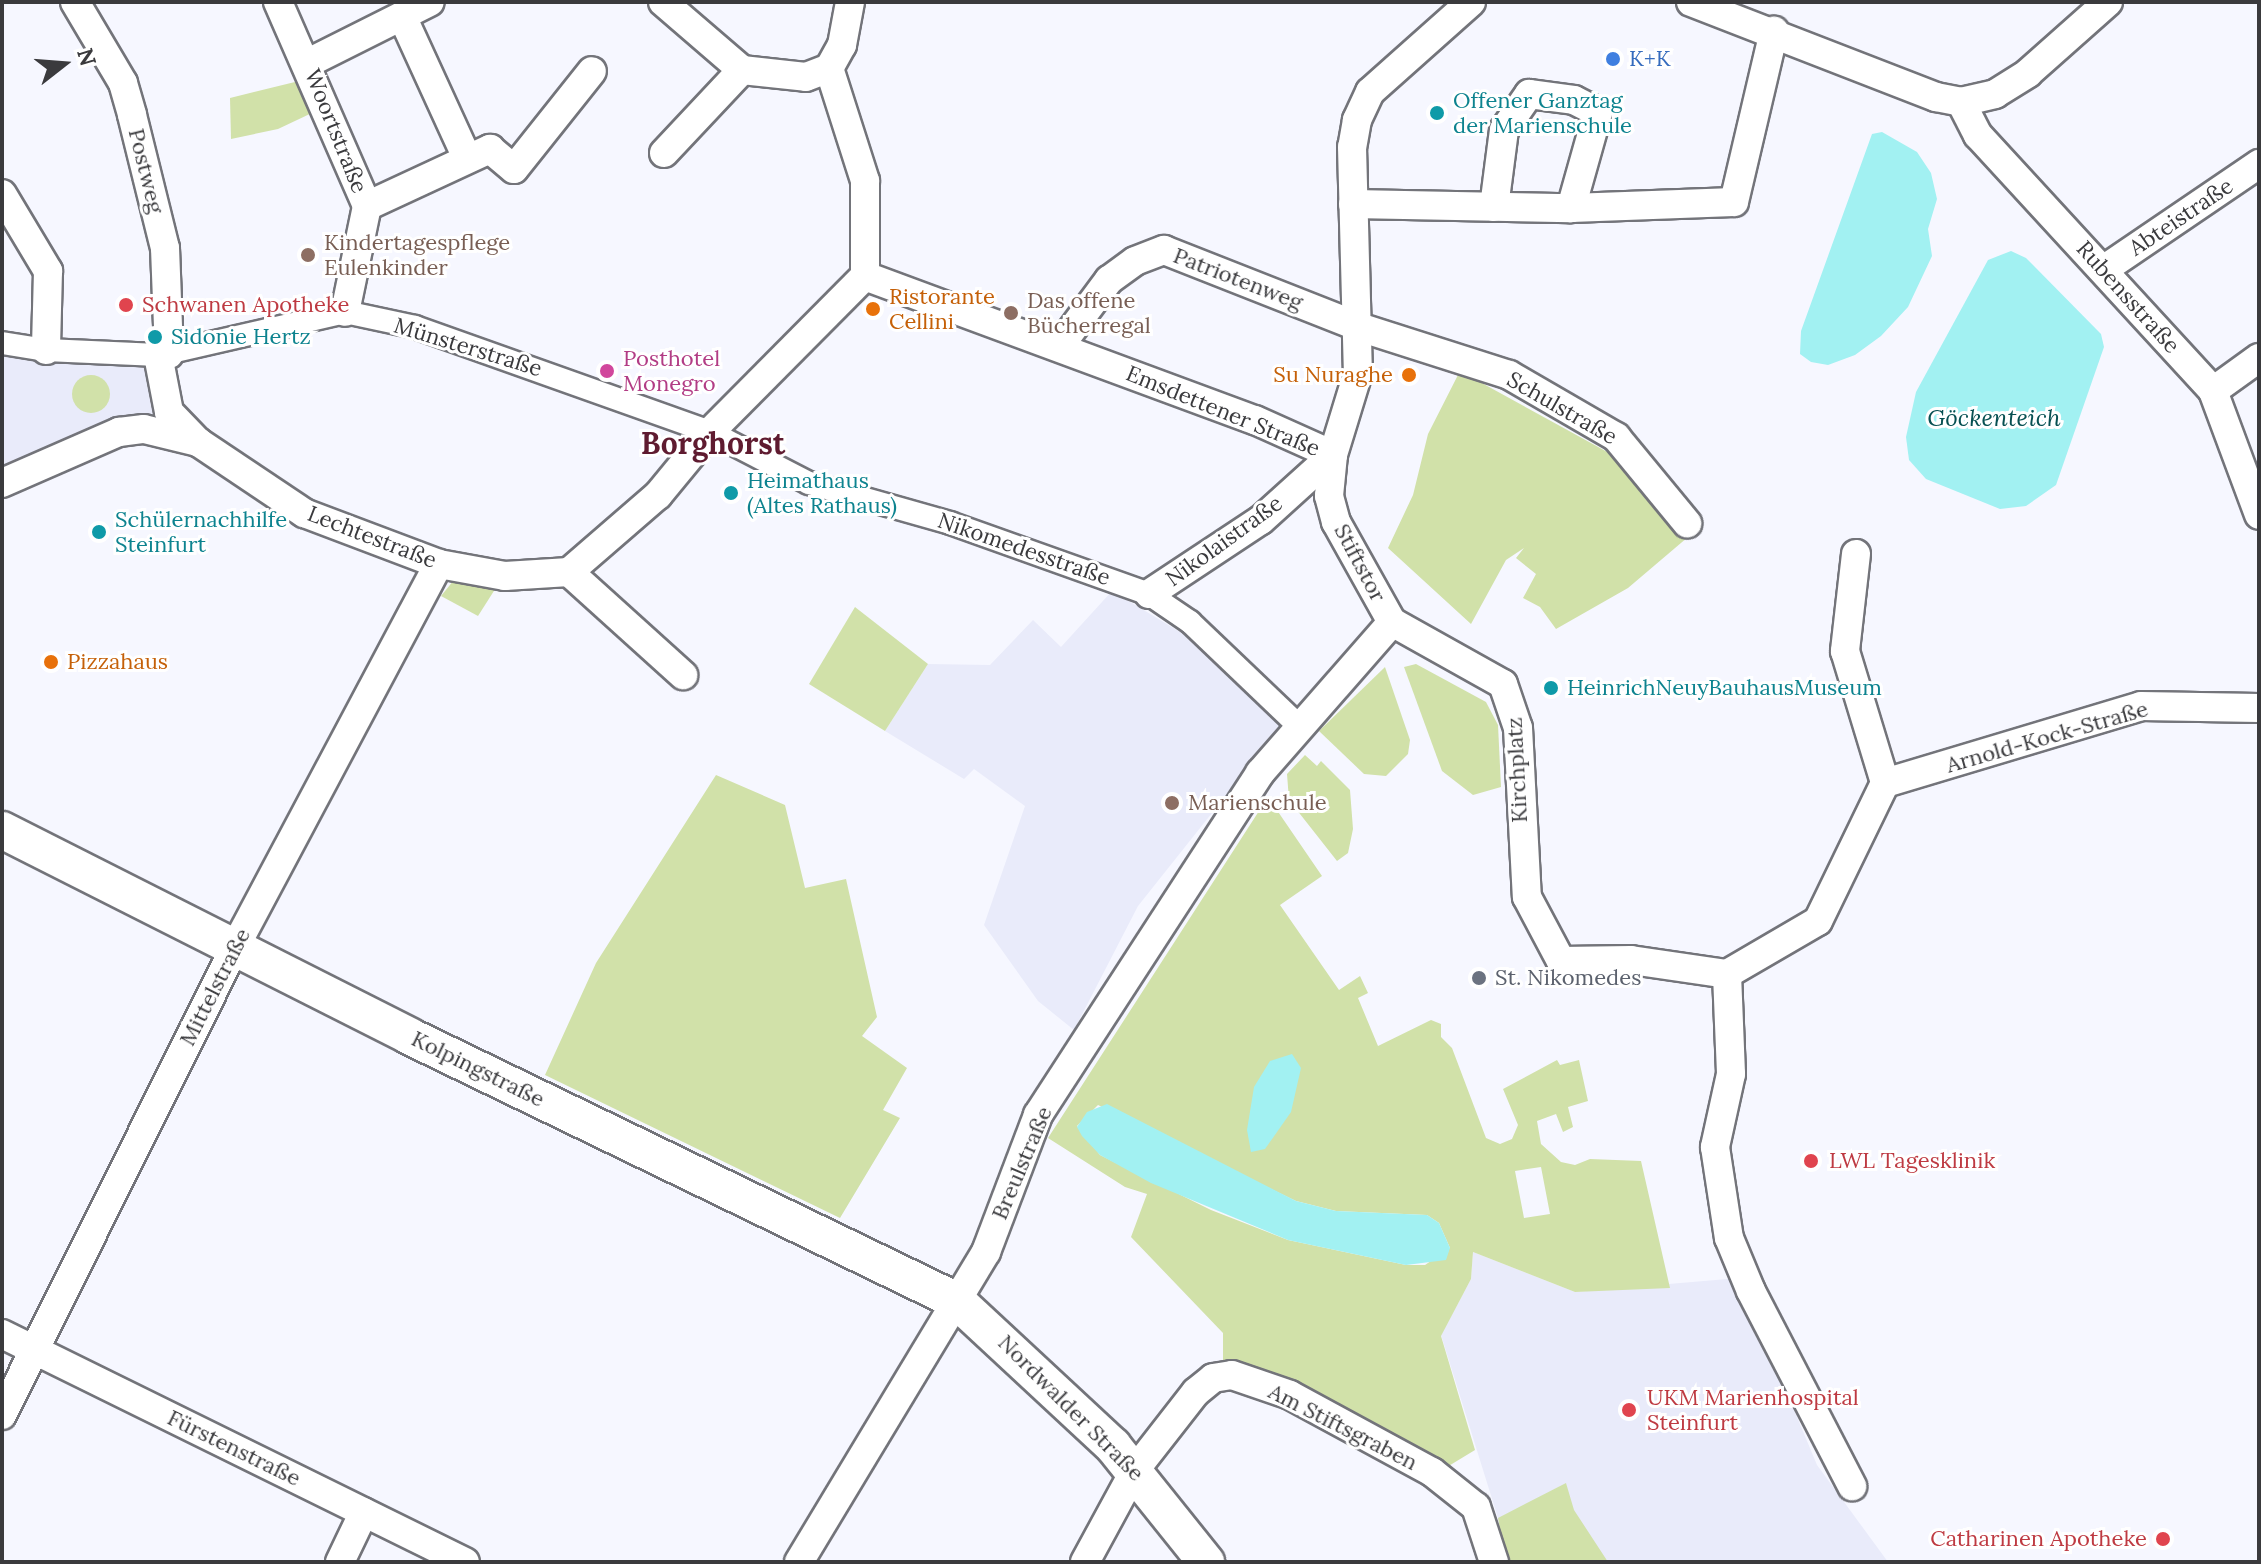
<!DOCTYPE html>
<meta charset="utf-8">
<style>
body{margin:0}
#map{position:relative;width:2261px;height:1564px;overflow:hidden;background:#f6f7ff;font-family:Lora,serif}
div>[style]{position:absolute}
[style*='--x']{left:calc(var(--x)*1px);top:calc(var(--y)*1px);width:calc(var(--w)*1px);rotate:calc(var(--a)*1deg)}
.built>*{inset:0;background:#e9ebfa}
.green>*{inset:0;background:#d1e1a9}
.round{border-radius:50%}
.water>*{inset:0;background:#a2f1f2}
.roads{filter:drop-shadow(2px 0 #73747a) drop-shadow(-2px 0 #73747a) drop-shadow(0 2px #73747a) drop-shadow(0 -2px #73747a)}
.pedestrian>*{height:22px;margin:-11px;padding:0 11px;transform-origin:11px;border-radius:11px;background:#fff}
.minor>*{height:28px;margin:-14px;padding:0 14px;transform-origin:14px;border-radius:14px;background:#fff}
.tertiary>*{height:36px;margin:-18px;padding:0 18px;transform-origin:18px;border-radius:18px;background:#fff}
.dots>*{width:22px;height:22px;translate:-50% -50%;box-sizing:border-box;border:4px solid #fff;border-radius:50%}
span{translate:-50% -50%;white-space:nowrap;text-align:center;line-height:1.15;-webkit-text-stroke:6px #fff;paint-order:stroke}
.shop-label{font-size:22px;color:#366cbe}
.left{translate:0 -50%;text-align:left}
.culture-label{font-size:22px;color:#0d838f}
.street-label{font-size:22px;color:#3a3a3d}
.education-label{font-size:22px;color:#785e54}
.food-label{font-size:22px;color:#c56008}
.right{translate:-100% -50%;text-align:right}
.health-label{font-size:22px;color:#be3a42}
.hotel-label{font-size:22px;color:#b23c85}
.worship-label{font-size:22px;color:#5b616d}
.water-label{font-size:24px;color:#065052;font-style:italic}
.district-label{font-size:30px;color:#5f1b30;font-weight:700}
.frame{position:absolute;inset:0;border:4px solid #3a3a3d;pointer-events:none}
.north{position:absolute;left:24px;top:24px;width:80px;height:80px;-webkit-text-stroke:6px #fff;paint-order:stroke;rotate:73deg;font-size:22px;font-weight:700;line-height:32px;text-align:center;color:#3a3a3d}
.north::after{content:'';display:block;margin:auto;width:28px;height:36px;background:#3a3a3d;clip-path:polygon(50% 0,100% 100%,50% 72%,0 100%)}
</style>
<div id="map">
<div class="built">
<i style="clip-path:polygon(2px 343px,158px 355px,169px 412px,144px 429px,2px 483px)"></i>
<i style="clip-path:polygon(1112px 591px,1185px 635px,1282px 725px,1138px 906px,1074px 1030px,1038px 1001px,984px 925px,1025px 806px,974px 769px,964px 779px,885px 731px,928px 664px,990px 665px,1033px 620px,1061px 647px)"></i>
<i style="clip-path:polygon(1473px 1252px,1575px 1292px,1739px 1278px,1817px 1465px,1888px 1562px,1506px 1562px,1498px 1518px,1441px 1335px,1471px 1279px)"></i>
</div>
<div class="green">
<i style="clip-path:polygon(299px 81px,314px 112px,278px 129px,231px 139px,230px 98px)"></i>
<i style="clip-path:polygon(1460px 371px,1611px 454px,1619px 447px,1688px 537px,1628px 588px,1556px 629px,1540px 607px,1523px 598px,1536px 574px,1516px 558px,1524px 548px,1506px 560px,1471px 624px,1388px 548px,1413px 495px,1428px 434px)"></i>
<i class="round" style="left:72px;top:375px;width:38px;height:38px"></i>
<i style="clip-path:polygon(458px 575px,499px 583px,478px 616px,441px 596px)"></i>
<i style="clip-path:polygon(855px 607px,928px 664px,885px 731px,809px 684px)"></i>
<i style="clip-path:polygon(1416px 664px,1486px 702px,1498px 725px,1501px 787px,1473px 795px,1442px 771px,1404px 667px)"></i>
<i style="clip-path:polygon(1385px 667px,1410px 740px,1408px 754px,1386px 776px,1364px 774px,1319px 731px)"></i>
<i style="clip-path:polygon(1305px 755px,1317px 766px,1321px 761px,1350px 790px,1353px 829px,1348px 853px,1337px 861px,1289px 800px,1287px 774px)"></i>
<i style="clip-path:polygon(716px 775px,785px 805px,805px 888px,846px 879px,877px 1017px,862px 1036px,907px 1068px,883px 1110px,900px 1118px,840px 1218px,545px 1075px,596px 963px)"></i>
<i style="clip-path:polygon(evenodd,1268px 797px,1322px 876px,1280px 905px,1339px 990px,1360px 976px,1368px 993px,1358px 998px,1378px 1046px,1431px 1020px,1441px 1024px,1441px 1037px,1452px 1048px,1486px 1138px,1500px 1144px,1512px 1139px,1518px 1125px,1503px 1089px,1557px 1060px,1560px 1065px,1579px 1060px,1588px 1101px,1568px 1107px,1573px 1127px,1563px 1132px,1556px 1114px,1537px 1121px,1541px 1144px,1561px 1162px,1575px 1165px,1590px 1159px,1641px 1161px,1670px 1288px,1575px 1292px,1473px 1252px,1471px 1279px,1441px 1336px,1475px 1450px,1447px 1467px,1223px 1364px,1223px 1333px,1131px 1237px,1147px 1194px,1125px 1187px,1048px 1138px,1268px 797px,1098px 1105px,1296px 1201px,1336px 1211px,1427px 1215px,1439px 1223px,1450px 1248px,1425px 1265px,1406px 1265px,1288px 1240px,1211px 1210px,1100px 1155px,1077px 1126px,1098px 1105px,1268px 797px,1541px 1167px,1550px 1214px,1524px 1218px,1515px 1171px,1541px 1167px)"></i>
<i style="clip-path:polygon(1566px 1483px,1574px 1510px,1608px 1562px,1506px 1562px,1498px 1518px)"></i>
</div>
<div class="water">
<i style="clip-path:polygon(1882px 132px,1917px 152px,1931px 173px,1937px 199px,1928px 229px,1932px 256px,1908px 307px,1881px 336px,1855px 355px,1828px 365px,1811px 362px,1800px 354px,1801px 331px,1872px 134px)"></i>
<i style="clip-path:polygon(2011px 251px,2026px 258px,2101px 334px,2104px 347px,2056px 485px,2026px 506px,2000px 509px,1926px 479px,1909px 460px,1906px 437px,1916px 392px,1988px 260px)"></i>
<i style="clip-path:polygon(1292px 1054px,1301px 1068px,1291px 1112px,1265px 1149px,1251px 1152px,1247px 1130px,1254px 1087px,1270px 1061px)"></i>
<i style="clip-path:polygon(1107px 1104px,1296px 1201px,1336px 1211px,1427px 1215px,1439px 1223px,1450px 1248px,1446px 1260px,1406px 1265px,1288px 1240px,1151px 1183px,1100px 1155px,1082px 1136px,1077px 1127px,1087px 1112px)"></i>
</div>
<div class="roads">
<div class="pedestrian">
<i style="--x:2;--y:343;--w:45;--a:9"></i>
<i style="--x:46;--y:350;--w:112;--a:2.6"></i>
<i style="--x:158;--y:355;--w:192;--a:-12.9"></i>
<i style="--x:345;--y:312;--w:72;--a:12.1"></i>
<i style="--x:415;--y:327;--w:313;--a:19.6"></i>
<i style="--x:710;--y:432;--w:111;--a:27.3"></i>
<i style="--x:809;--y:483;--w:147;--a:15.8"></i>
<i style="--x:950;--y:523;--w:211;--a:19.6"></i>
<i style="--x:1149;--y:594;--w:50;--a:34.3"></i>
<i style="--x:1190;--y:622;--w:153;--a:43.7"></i>
</div>
<div class="minor">
<i style="--x:75;--y:2;--w:94;--a:59.3"></i>
<i style="--x:123;--y:83;--w:33;--a:74"></i>
<i style="--x:132;--y:115;--w:137;--a:76.1"></i>
<i style="--x:165;--y:248;--w:106;--a:87.8"></i>
<i style="--x:278;--y:2;--w:223;--a:66.4"></i>
<i style="--x:367;--y:206;--w:108;--a:101.7"></i>
<i style="--x:663;--y:2;--w:104;--a:40.7"></i>
<i style="--x:742;--y:70;--w:64;--a:6.2"></i>
<i style="--x:806;--y:77;--w:25;--a:-21"></i>
<i style="--x:850;--y:2;--w:44;--a:100.5"></i>
<i style="--x:842;--y:45;--w:26;--a:119"></i>
<i style="--x:829;--y:68;--w:119;--a:72.3"></i>
<i style="--x:865;--y:181;--w:95;--a:90"></i>
<i style="--x:1471;--y:2;--w:135;--a:138.3"></i>
<i style="--x:1370;--y:92;--w:31;--a:115"></i>
<i style="--x:1357;--y:120;--w:27;--a:100"></i>
<i style="--x:1352;--y:147;--w:226;--a:88.5"></i>
<i style="--x:1358;--y:373;--w:86;--a:107"></i>
<i style="--x:1333;--y:455;--w:41;--a:95.6"></i>
<i style="--x:1329;--y:496;--w:27;--a:75"></i>
<i style="--x:1336;--y:522;--w:115;--a:60.8"></i>
<i style="--x:1392;--y:622;--w:127;--a:29.2"></i>
<i style="--x:1503;--y:684;--w:46;--a:71.2"></i>
<i style="--x:1518;--y:728;--w:169;--a:87"></i>
<i style="--x:1527;--y:897;--w:72;--a:62"></i>
<i style="--x:1561;--y:961;--w:70;--a:-0.8"></i>
<i style="--x:1631;--y:960;--w:97;--a:8.3"></i>
<i style="--x:1691;--y:2;--w:263;--a:21.2"></i>
<i style="--x:1936;--y:97;--w:25;--a:11"></i>
<i style="--x:1961;--y:102;--w:35;--a:-13"></i>
<i style="--x:1995;--y:94;--w:39;--a:-32"></i>
<i style="--x:2028;--y:73;--w:107;--a:-41.6"></i>
<i style="--x:402;--y:16;--w:156;--a:65.4"></i>
<i style="--x:308;--y:63;--w:136;--a:-26.6"></i>
<i style="--x:1961;--y:102;--w:37;--a:63"></i>
<i style="--x:1978;--y:135;--w:348;--a:47.4"></i>
<i style="--x:2213;--y:391;--w:132;--a:69.6"></i>
<i style="--x:664;--y:153;--w:114;--a:-46.8"></i>
<i style="--x:2;--y:194;--w:90;--a:59.1"></i>
<i style="--x:48;--y:271;--w:79;--a:91.5"></i>
<i style="--x:1353;--y:204;--w:218;--a:1.1"></i>
<i style="--x:1571;--y:208;--w:163;--a:-2.1"></i>
<i style="--x:1734;--y:202;--w:176;--a:-76.8"></i>
<i style="--x:367;--y:206;--w:136;--a:-24.9"></i>
<i style="--x:490;--y:149;--w:31;--a:40"></i>
<i style="--x:514;--y:169;--w:125;--a:-51.5"></i>
<i style="--x:1494;--y:207;--w:78;--a:-82.6"></i>
<i style="--x:1504;--y:130;--w:44;--a:-55.2"></i>
<i style="--x:1529;--y:94;--w:45;--a:7.6"></i>
<i style="--x:1574;--y:100;--w:27;--a:27"></i>
<i style="--x:1598;--y:112;--w:100;--a:105.7"></i>
<i style="--x:2103;--y:270;--w:189;--a:-34.2"></i>
<i style="--x:865;--y:276;--w:416;--a:20.3"></i>
<i style="--x:1255;--y:420;--w:85;--a:24.2"></i>
<i style="--x:1059;--y:347;--w:84;--a:-53.3"></i>
<i style="--x:1109;--y:280;--w:32;--a:-36"></i>
<i style="--x:1135;--y:261;--w:31;--a:-21"></i>
<i style="--x:1164;--y:250;--w:210;--a:21.5"></i>
<i style="--x:1359;--y:327;--w:157;--a:17.7"></i>
<i style="--x:1509;--y:375;--w:124;--a:30.1"></i>
<i style="--x:1616;--y:437;--w:112;--a:50.5"></i>
<i style="--x:158;--y:355;--w:58;--a:79.1"></i>
<i style="--x:169;--y:412;--w:42;--a:46"></i>
<i style="--x:198;--y:442;--w:128;--a:33.8"></i>
<i style="--x:304;--y:513;--w:144;--a:20.7"></i>
<i style="--x:439;--y:564;--w:67;--a:10.3"></i>
<i style="--x:505;--y:576;--w:64;--a:-3.6"></i>
<i style="--x:569;--y:572;--w:118;--a:-40.9"></i>
<i style="--x:658;--y:495;--w:82;--a:-50.5"></i>
<i style="--x:710;--y:432;--w:220;--a:-45.2"></i>
<i style="--x:2213;--y:391;--w:57;--a:-35.7"></i>
<i style="--x:2;--y:483;--w:128;--a:-23.6"></i>
<i style="--x:119;--y:432;--w:25;--a:-7"></i>
<i style="--x:144;--y:429;--w:56;--a:13.5"></i>
<i style="--x:1856;--y:554;--w:98;--a:96.5"></i>
<i style="--x:1845;--y:651;--w:138;--a:73.1"></i>
<i style="--x:569;--y:572;--w:154;--a:42.1"></i>
<i style="--x:1149;--y:594;--w:134;--a:-33.5"></i>
<i style="--x:1261;--y:520;--w:97;--a:-42.1"></i>
<i style="--x:1727;--y:974;--w:105;--a:-30.2"></i>
<i style="--x:1818;--y:921;--w:153;--a:-64.1"></i>
<i style="--x:1885;--y:783;--w:267;--a:-16.7"></i>
<i style="--x:2141;--y:706;--w:118;--a:1"></i>
<i style="--x:1727;--y:974;--w:100;--a:87.7"></i>
<i style="--x:1731;--y:1074;--w:75;--a:102.4"></i>
<i style="--x:1715;--y:1147;--w:92;--a:81.3"></i>
<i style="--x:1729;--y:1238;--w:57;--a:67.5"></i>
<i style="--x:1751;--y:1291;--w:220;--a:62.6"></i>
<i style="--x:2;--y:1334;--w:516;--a:26.22"></i>
<i style="--x:2;--y:1415;--w:521;--a:-63.53"></i>
<i style="--x:234;--y:949;--w:436;--a:-62"></i>
<i style="--x:340;--y:1562;--w:55;--a:-64.4"></i>
<i style="--x:799;--y:1562;--w:362;--a:-58.9"></i>
<i style="--x:986;--y:1252;--w:147;--a:-69.2"></i>
<i style="--x:1038;--y:1115;--w:408;--a:-57"></i>
<i style="--x:1260;--y:773;--w:201;--a:-48.8"></i>
<i style="--x:1085;--y:1562;--w:105;--a:-61.5"></i>
<i style="--x:1135;--y:1470;--w:99;--a:-52"></i>
<i style="--x:1196;--y:1392;--w:22;--a:-39"></i>
<i style="--x:1213;--y:1378;--w:19;--a:-9"></i>
<i style="--x:1232;--y:1375;--w:61;--a:19"></i>
<i style="--x:1290;--y:1395;--w:162;--a:28.5"></i>
<i style="--x:1432;--y:1472;--w:56;--a:38.5"></i>
<i style="--x:1476;--y:1507;--w:58;--a:71.9"></i>
</div>
<div class="tertiary">
<i style="--x:2;--y:830;--w:456;--a:26.8"></i>
<i style="--x:409;--y:1036;--w:609;--a:25.81"></i>
<i style="--x:957;--y:1301;--w:213;--a:42.9"></i>
<i style="--x:1113;--y:1446;--w:149;--a:51.3"></i>
</div>
</div>
<div class="dots">
<i style="left:1613px;top:59px;background:#3f7fe0"></i>
<i style="left:1437px;top:113px;background:#0f9aa8"></i>
<i style="left:308px;top:255px;background:#8d6e63"></i>
<i style="left:126px;top:305px;background:#e0444e"></i>
<i style="left:873px;top:309px;background:#e8710a"></i>
<i style="left:1011px;top:313px;background:#8d6e63"></i>
<i style="left:155px;top:337px;background:#0f9aa8"></i>
<i style="left:607px;top:371px;background:#d1479c"></i>
<i style="left:1409px;top:375px;background:#e8710a"></i>
<i style="left:731px;top:493px;background:#0f9aa8"></i>
<i style="left:99px;top:532px;background:#0f9aa8"></i>
<i style="left:51px;top:662px;background:#e8710a"></i>
<i style="left:1551px;top:688px;background:#0f9aa8"></i>
<i style="left:1172px;top:803px;background:#8d6e63"></i>
<i style="left:1479px;top:978px;background:#6b7280"></i>
<i style="left:1811px;top:1161px;background:#e0444e"></i>
<i style="left:1629px;top:1410px;background:#e0444e"></i>
<i style="left:2163px;top:1539px;background:#e0444e"></i>
</div>
<div class="shop-label">
<span class="left" style="left:1629px;top:59px">K+K</span>
</div>
<div class="culture-label">
<span class="left" style="left:1453px;top:113px">Offener Ganztag<br>der Marienschule</span>
<span class="left" style="left:171px;top:337px">Sidonie Hertz</span>
<span class="left" style="left:747px;top:493px">Heimathaus<br>(Altes Rathaus)</span>
<span class="left" style="left:115px;top:532px">Schülernachhilfe<br>Steinfurt</span>
<span class="left" style="left:1567px;top:688px">HeinrichNeuyBauhausMuseum</span>
</div>
<div class="street-label">
<span style="left:336px;top:131px;rotate:68deg">Woortstraße</span>
<span style="left:146px;top:171px;rotate:76deg">Postweg</span>
<span style="left:2181px;top:217px;rotate:-34deg">Abteistraße</span>
<span style="left:1238px;top:279px;rotate:21deg">Patriotenweg</span>
<span style="left:2128px;top:297px;rotate:48deg">Rubensstraße</span>
<span style="left:468px;top:347px;rotate:17deg">Münsterstraße</span>
<span style="left:1562px;top:408px;rotate:30deg">Schulstraße</span>
<span style="left:1223px;top:411px;rotate:22deg">Emsdettener Straße</span>
<span style="left:372px;top:537px;rotate:21deg">Lechtestraße</span>
<span style="left:1224px;top:541px;rotate:-36deg">Nikolaistraße</span>
<span style="left:1024px;top:549px;rotate:19deg">Nikomedesstraße</span>
<span style="left:1360px;top:563px;rotate:62deg">Stiftstor</span>
<span style="left:2047px;top:737px;rotate:-16deg">Arnold-Kock-Straße</span>
<span style="left:1517px;top:770px;rotate:-93deg">Kirchplatz</span>
<span style="left:215px;top:987px;rotate:-63deg">Mittelstraße</span>
<span style="left:478px;top:1069px;rotate:26deg">Kolpingstraße</span>
<span style="left:1022px;top:1163px;rotate:-67deg">Breulstraße</span>
<span style="left:1071px;top:1408px;rotate:45deg">Nordwalder Straße</span>
<span style="left:1343px;top:1427px;rotate:27deg">Am Stiftsgraben</span>
<span style="left:234px;top:1448px;rotate:26deg">Fürstenstraße</span>
</div>
<div class="education-label">
<span class="left" style="left:324px;top:255px">Kindertagespflege<br>Eulenkinder</span>
<span class="left" style="left:1027px;top:313px">Das offene<br>Bücherregal</span>
<span class="left" style="left:1188px;top:803px">Marienschule</span>
</div>
<div class="food-label">
<span class="left" style="left:889px;top:309px">Ristorante<br>Cellini</span>
<span class="right" style="left:1393px;top:375px">Su Nuraghe</span>
<span class="left" style="left:67px;top:662px">Pizzahaus</span>
</div>
<div class="health-label">
<span class="left" style="left:142px;top:305px">Schwanen Apotheke</span>
<span class="left" style="left:1829px;top:1161px">LWL Tagesklinik</span>
<span class="left" style="left:1647px;top:1410px">UKM Marienhospital<br>Steinfurt</span>
<span class="right" style="left:2147px;top:1539px">Catharinen Apotheke</span>
</div>
<div class="hotel-label">
<span class="left" style="left:623px;top:371px">Posthotel<br>Monegro</span>
</div>
<div class="worship-label">
<span class="left" style="left:1495px;top:978px">St. Nikomedes</span>
</div>
<div class="water-label">
<span style="left:1994px;top:418px">Göckenteich</span>
</div>
<div class="district-label">
<span style="left:713px;top:443px">Borghorst</span>
</div>
<div class="frame"></div>
<div class="north">N</div>
</div>
